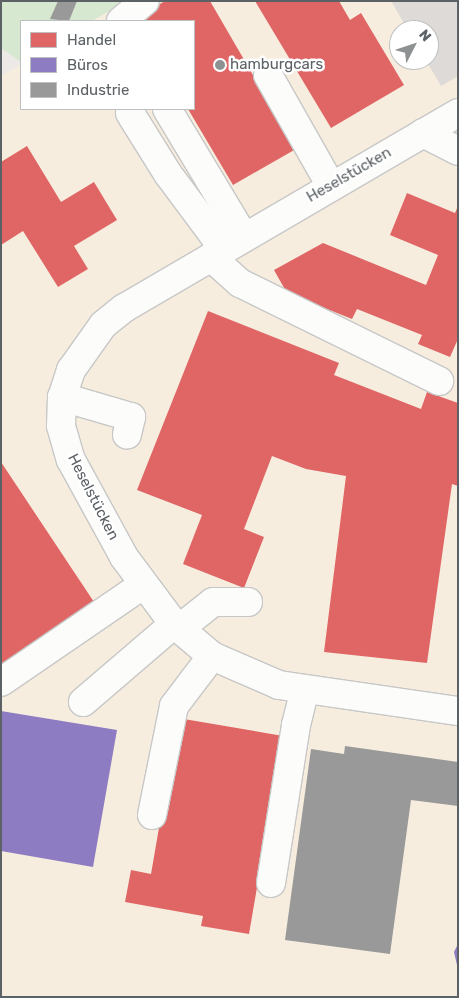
<!DOCTYPE html>
<meta charset="utf-8">
<style>
body{margin:0}
#map{position:relative;width:459px;height:998px;overflow:hidden;background:#ece9e6;font-family:Rubik,sans-serif}
div>[style]{position:absolute}
[style*='--x']{left:calc(var(--x)*1px);top:calc(var(--y)*1px);width:calc(var(--w)*1px);rotate:calc(var(--a)*1deg)}
.commercial>*{inset:0;background:#f6edde}
.industrial>*{inset:0;background:#dddad7}
.green>*{inset:0;background:#d6e8d0}
.shops>*{inset:0;background:#e06666}
.offices>*{inset:0;background:#8e7cc3}
.industry>*{inset:0;background:#999}
.roads{filter:drop-shadow(1px 0 #c7c7c7) drop-shadow(-1px 0 #c7c7c7) drop-shadow(0 1px #c7c7c7) drop-shadow(0 -1px #c7c7c7)}
.minor>*{height:28px;margin:-14px;padding:0 14px;transform-origin:14px;border-radius:14px;background:#fcfcfb}
.dots>*{width:14px;height:14px;translate:-50% -50%;box-sizing:border-box;border:2px solid #fff;border-radius:50%}
span{translate:-50% -50%;white-space:nowrap;text-align:center;line-height:1.15;-webkit-text-stroke:5px #fff;paint-order:stroke}
.poi-label{font-size:15px;color:#5b6164}
.left{translate:0 -50%;text-align:left}
.street-label{font-size:15px;color:#5b6164}
.frame{position:absolute;inset:0;border:2px solid #5b6164;pointer-events:none}
.legend{position:absolute;left:20px;top:20px;width:175px;height:90px;box-sizing:border-box;background:#fff;border:1px solid #bdc0c1;margin:0;padding:6px 9px;list-style:none;font-size:15px;color:#5b6164}
.legend li{display:flex;align-items:center;gap:10px;height:25px}
.legend b{width:25px;border:1px solid #bdc0c1}
.north{position:absolute;left:389px;top:20px;width:50px;height:50px;box-sizing:border-box;background:#fff;border:1px solid #bdc0c1;border-radius:50%;rotate:49deg;font-size:14px;font-weight:700;line-height:20px;text-align:center;color:#5b6164}
.north::after{content:'';display:block;margin:auto;width:18px;height:22px;background:#8e9192;clip-path:polygon(50% 0,100% 100%,50% 72%,0 100%)}
</style>
<div id="map">
<div class="commercial">
<i style="clip-path:polygon(126px 1px,391px 1px,408px 30px,399px 30px,399px 60px,426px 60px,441px 86px,458px 76px,458px 997px,1px 997px,1px 76px,21px 64px,21px 109px,194px 109px,194px 21px,92px 21px)"></i>
</div>
<div class="industrial">
<i style="clip-path:polygon(391px 1px,458px 1px,458px 76px,441px 86px,426px 60px,429px 60px,429px 30px,408px 30px)"></i>
</div>
<div class="green">
<i style="clip-path:polygon(1px 1px,126px 1px,92px 21px,21px 21px,21px 62px,1px 48px)"></i>
</div>
<div class="shops">
<i style="clip-path:polygon(165px 1px,210px 1px,296px 149px,233px 185px,188px 109px,194px 109px,194px 21px,137px 21px,135px 19px)"></i>
<i style="clip-path:polygon(255px 1px,339px 1px,350px 20px,361px 13px,404px 85px,331px 128px)"></i>
<i style="clip-path:polygon(27px 146px,61px 202px,94px 182px,117px 220px,74px 246px,88px 269px,58px 287px,23px 231px,1px 245px,1px 162px)"></i>
<i style="clip-path:polygon(407px 193px,455px 213px,458px 206px,458px 339px,450px 357px,418px 344px,422px 335px,357px 309px,352px 319px,287px 293px,274px 270px,323px 243px,426px 285px,438px 255px,390px 235px)"></i>
<i style="clip-path:polygon(208px 311px,339px 363px,334px 375px,421px 409px,427px 392px,458px 403px,458px 486px,452px 484px,427px 663px,324px 652px,346px 476px,306px 469px,272px 456px,244px 529px,264px 537px,244px 588px,183px 564px,202px 515px,137px 490px)"></i>
<i style="clip-path:polygon(1px 462px,98px 608px,70px 627px,66px 621px,1px 664px)"></i>
<i style="clip-path:polygon(178px 718px,283px 736px,249px 934px,201px 926px,203px 916px,125px 902px,131px 870px,151px 874px)"></i>
</div>
<div class="offices">
<i style="clip-path:polygon(1px 711px,117px 730px,93px 867px,1px 851px)"></i>
<i style="clip-path:polygon(458px 944px,458px 965px,457px 965px,454px 952px)"></i>
</div>
<div class="industry">
<i style="clip-path:polygon(58px 1px,77px 1px,69px 21px,50px 19px)"></i>
<i style="clip-path:polygon(345px 746px,458px 762px,458px 806px,411px 800px,390px 954px,285px 940px,311px 749px,344px 754px)"></i>
</div>
<div class="roads">
<div class="minor">
<i style="--x:121;--y:21;--w:31;--a:-40"></i>
<i style="--x:268;--y:75;--w:128;--a:60.4"></i>
<i style="--x:167;--y:109;--w:149;--a:59"></i>
<i style="--x:130;--y:113;--w:72;--a:58.1"></i>
<i style="--x:168;--y:174;--w:94;--a:53.3"></i>
<i style="--x:458;--y:113;--w:387;--a:149.7"></i>
<i style="--x:124;--y:308;--w:27;--a:141"></i>
<i style="--x:103;--y:325;--w:55;--a:125.4"></i>
<i style="--x:71;--y:370;--w:28;--a:108"></i>
<i style="--x:62;--y:397;--w:29;--a:92"></i>
<i style="--x:61;--y:426;--w:35;--a:74"></i>
<i style="--x:71;--y:460;--w:111;--a:61.3"></i>
<i style="--x:124;--y:557;--w:84;--a:53.3"></i>
<i style="--x:174;--y:624;--w:50;--a:40.1"></i>
<i style="--x:212;--y:656;--w:73;--a:23.4"></i>
<i style="--x:279;--y:685;--w:181;--a:8.3"></i>
<i style="--x:423;--y:133;--w:39;--a:27"></i>
<i style="--x:211;--y:257;--w:39;--a:42"></i>
<i style="--x:240;--y:283;--w:222;--a:26.2"></i>
<i style="--x:62;--y:397;--w:72;--a:16.2"></i>
<i style="--x:131;--y:417;--w:18;--a:103"></i>
<i style="--x:179;--y:629;--w:43;--a:-38.5"></i>
<i style="--x:213;--y:602;--w:35;--a:0"></i>
<i style="--x:1;--y:682;--w:173;--a:-34.4"></i>
<i style="--x:83;--y:702;--w:120;--a:-40.6"></i>
<i style="--x:152;--y:815;--w:111;--a:-78.6"></i>
<i style="--x:174;--y:706;--w:63;--a:-52.8"></i>
<i style="--x:271;--y:883;--w:160;--a:-81"></i>
<i style="--x:296;--y:725;--w:36;--a:-76"></i>
</div>
</div>
<div class="dots">
<i style="left:220px;top:65px;background:#8e9192"></i>
</div>
<div class="poi-label">
<span class="left" style="left:230px;top:65px">hamburgcars</span>
</div>
<div class="street-label">
<span style="left:349px;top:175px;rotate:-30deg">Heselstücken</span>
<span style="left:93px;top:497px;rotate:63deg">Heselstücken</span>
</div>
<div class="frame"></div>
<ul class="legend">
<li><b style="height:14px;background:#e06666"></b>Handel</li>
<li><b style="height:14px;background:#8e7cc3"></b>Büros</li>
<li><b style="height:14px;background:#999"></b>Industrie</li>
</ul>
<div class="north">N</div>
</div>
